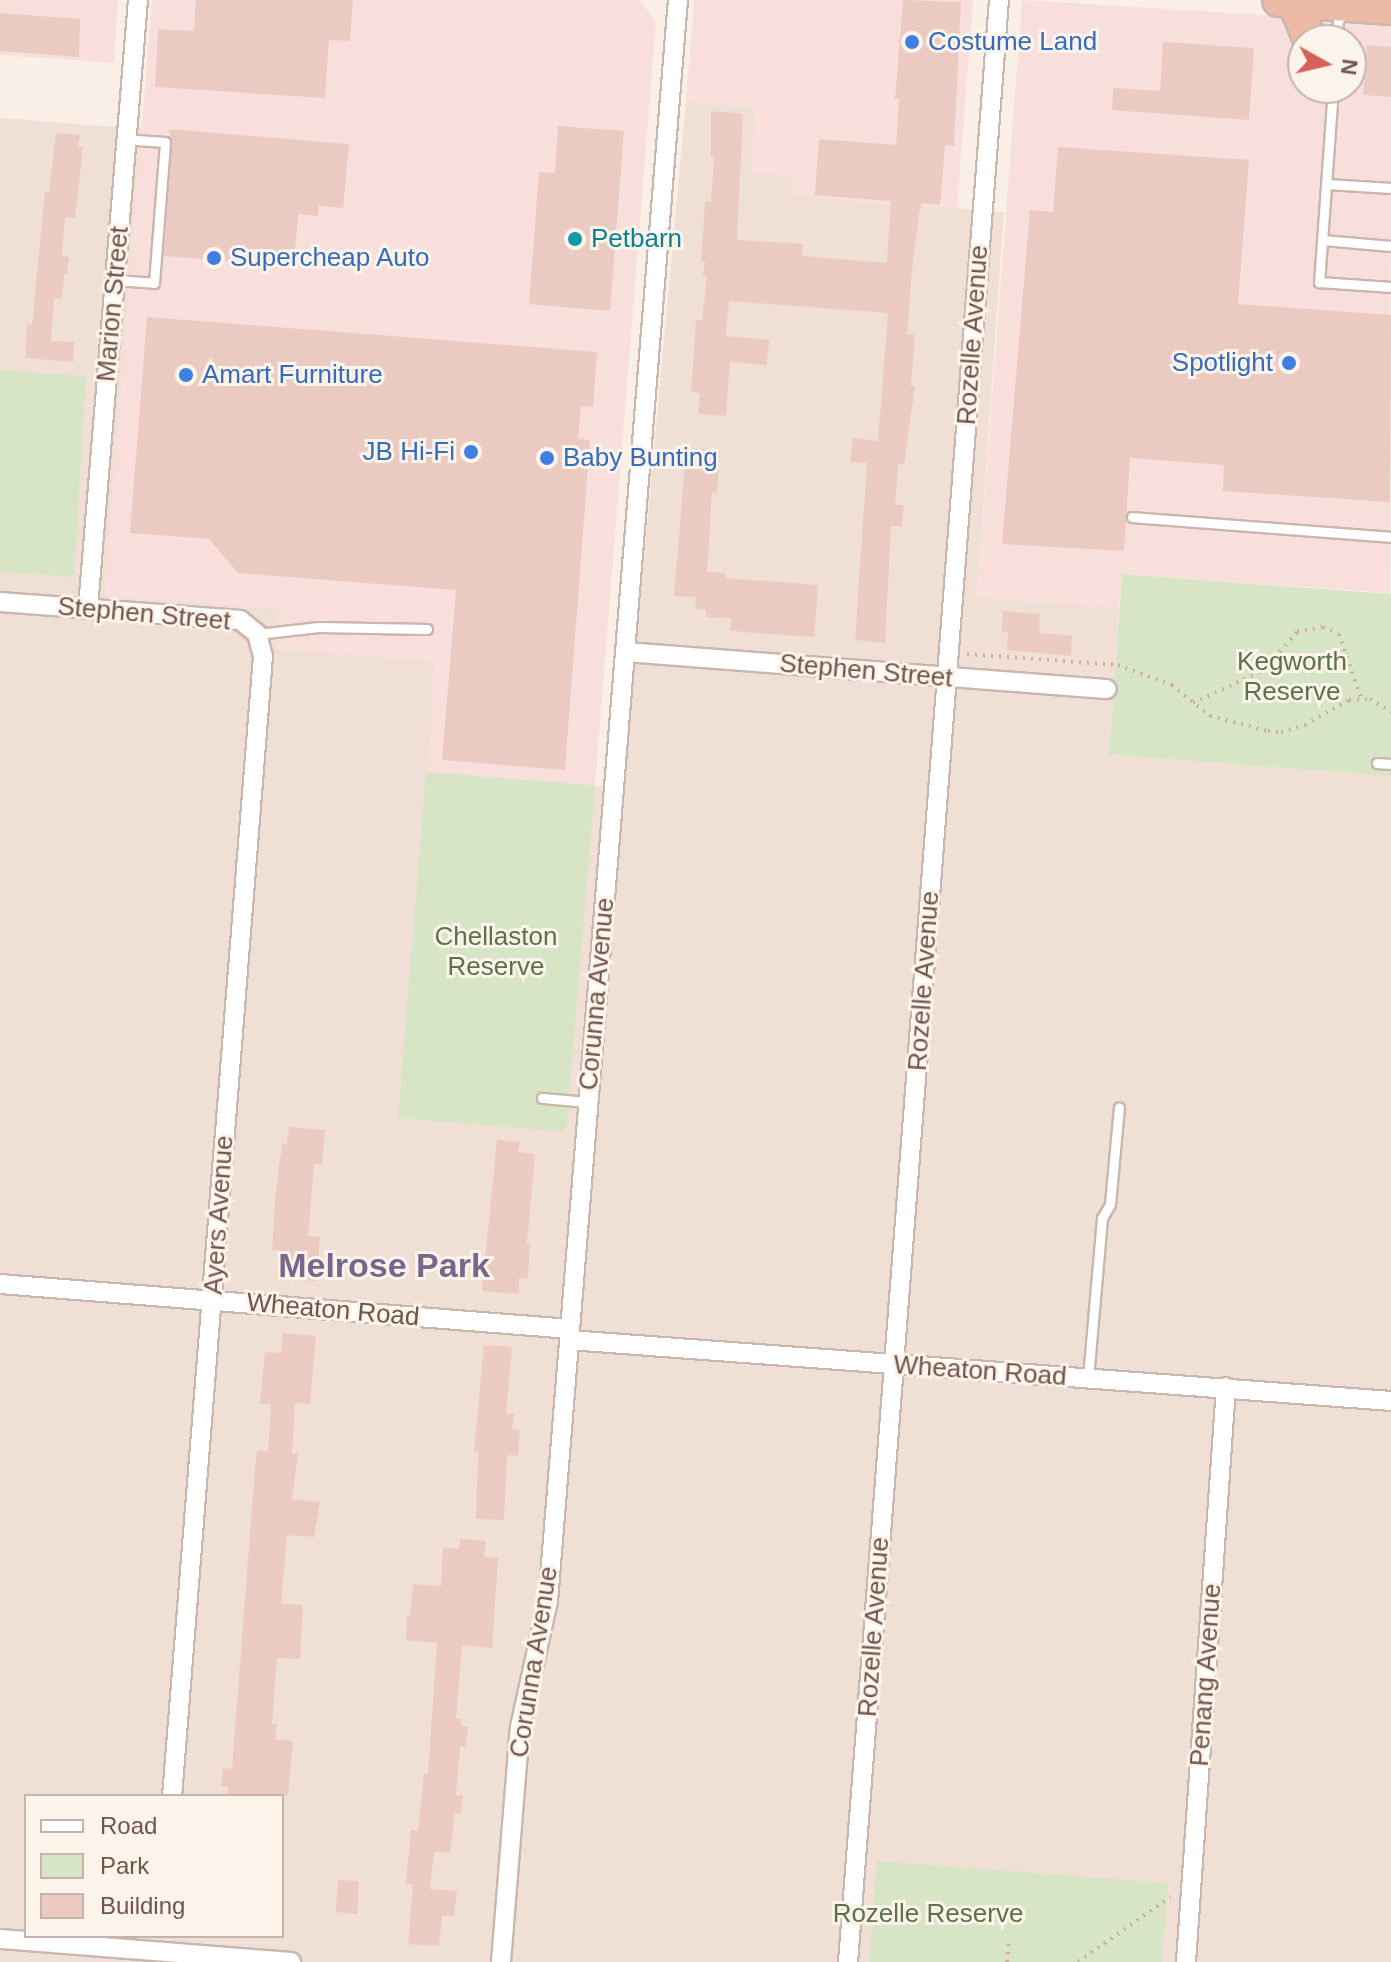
<!DOCTYPE html>
<style>
body{margin:0}
#map{position:relative;width:1391px;height:1962px;overflow:hidden;background:#f9efe6;font-family:Arial,sans-serif}
div>[style]{position:absolute}
[style*='--x']{left:calc(var(--x)*1px);top:calc(var(--y)*1px);width:calc(var(--w)*1px);rotate:calc(var(--a)*1deg)}
.residential>*{inset:0;background:#f0dfd5}
.commercial>*{inset:0;background:#f8dfdb}
.green>*{inset:0;background:#d7e5c6}
.building>*{inset:0;background:#ebcbc1}
.path>*{height:4px;margin-top:-2px;transform-origin:0;background:repeating-linear-gradient(90deg,#cfaea4 0 2px,transparent 0 8px)}
.roads{filter:drop-shadow(2px 0 #c9b6ad) drop-shadow(-2px 0 #c9b6ad) drop-shadow(0 2px #c9b6ad) drop-shadow(0 -2px #c9b6ad)}
.service>*{height:9px;margin:-4.5px;padding:0 4.5px;transform-origin:4.5px;border-radius:4.5px;background:#fff}
.minor>*{height:18px;margin:-9px;padding:0 9px;transform-origin:9px;border-radius:9px;background:#fff}
.trunk>*{height:32px;margin:-16px;padding:0 16px;transform-origin:16px;border-radius:16px;background:#edbaa5}
.dots>*{width:22px;height:22px;translate:-50% -50%;box-sizing:border-box;border:4px solid #fcf3eb;border-radius:50%}
span{translate:-50% -50%;white-space:nowrap;text-align:center;line-height:1.15;-webkit-text-stroke:6px #fcf3eb;paint-order:stroke}
.shop-label{font-size:26px;color:#366cbe}
.left{translate:0 -50%;text-align:left}
.right{translate:-100% -50%;text-align:right}
.culture-label{font-size:26px;color:#0d838f}
.street-label{font-size:26px;color:#6f554e}
.park-label{font-size:26px;color:#5b7348}
.district-label{font-size:34px;color:#79668b;font-weight:700}
.legend{position:absolute;left:24px;top:1794px;width:260px;height:144px;box-sizing:border-box;background:#fcf3eb;border:2px solid #c4b4ac;margin:0;padding:10px 14px;list-style:none;font-size:24px;color:#6f554e}
.legend li{display:flex;align-items:center;gap:16px;height:40px}
.legend b{width:40px;border:2px solid #c4b4ac}
.north{position:absolute;left:1287px;top:24px;width:80px;height:80px;box-sizing:border-box;background:#fcf3eb;border:2px solid #c4b4ac;border-radius:50%;rotate:98deg;font-size:22px;font-weight:700;line-height:32px;text-align:center;color:#6f554e}
.north::after{content:'';display:block;margin:auto;width:28px;height:36px;background:#d3635a;clip-path:polygon(50% 0,100% 100%,50% 72%,0 100%)}
</style>
<div id="map">
<div class="residential">
<i style="clip-path:polygon(evenodd,686px 101px,756px 107px,751px 172px,791px 175px,790px 195px,1004px 212px,977px 597px,1119px 607px,1109px 755px,1391px 776px,1391px 1962px,0 1962px,0 118px,142px 129px,105px 595px,280px 609px,277px 648px,435px 661px,427px 772px,623px 788px,686px 101px,26px 1796px,282px 1796px,282px 1936px,26px 1936px,26px 1796px)"></i>
</div>
<div class="commercial">
<i style="clip-path:polygon(0 0,118px 0,114px 63px,0 55px)"></i>
<i style="clip-path:polygon(152px 0,640px 0,656px 22px,595px 785px,426px 772px,435px 661px,277px 648px,279px 609px,104px 596px)"></i>
<i style="clip-path:polygon(694px 0,973px 0,957px 208px,789px 195px,791px 175px,751px 172px,756px 107px,686px 101px)"></i>
<i style="clip-path:polygon(evenodd,1022px 0,1391px 23px,1390px 593px,1122px 574px,1119px 607px,977px 597px,1022px 0,1303px 40px,1351px 40px,1351px 88px,1303px 88px,1303px 40px)"></i>
</div>
<div class="green">
<i style="clip-path:polygon(0 370px,86px 376px,74px 577px,0 572px)"></i>
<i style="clip-path:polygon(1122px 574px,1391px 594px,1391px 776px,1109px 755px)"></i>
<i style="clip-path:polygon(426px 772px,595px 785px,566px 1132px,398px 1118px)"></i>
<i style="clip-path:polygon(877px 1861px,1168px 1883px,1162px 1962px,869px 1962px)"></i>
</div>
<div class="building">
<i style="clip-path:polygon(196px 0,353px 0,350px 41px,329px 40px,325px 98px,155px 87px,158px 29px,194px 31px)"></i>
<i style="clip-path:polygon(903px 0,961px 2px,954px 146px,945px 145px,940px 205px,921px 203px,913px 259px,907px 334px,915px 335px,911px 386px,915px 386px,904px 464px,898px 464px,895px 505px,904px 505px,902px 527px,891px 526px,885px 643px,855px 640px,867px 463px,850px 462px,853px 438px,878px 441px,888px 313px,729px 301px,726px 336px,769px 340px,767px 365px,730px 362px,726px 416px,698px 414px,700px 393px,691px 392px,696px 320px,702px 320px,707px 277px,703px 276px,705px 262px,701px 261px,705px 201px,711px 202px,714px 157px,711px 157px,711px 111px,743px 114px,737px 240px,803px 244px,802px 256px,887px 263px,891px 201px,815px 195px,819px 139px,896px 145px,899px 99px,895px 99px)"></i>
<i style="clip-path:polygon(0 13px,80px 19px,79px 57px,0 51px)"></i>
<i style="clip-path:polygon(1163px 42px,1254px 48px,1249px 120px,1112px 110px,1113px 88px,1160px 91px)"></i>
<i style="clip-path:polygon(1367px 45px,1391px 47px,1391px 97px,1363px 95px)"></i>
<i style="clip-path:polygon(558px 126px,624px 131px,610px 311px,529px 304px,539px 172px,555px 173px)"></i>
<i style="clip-path:polygon(168px 129px,349px 144px,343px 208px,319px 206px,318px 216px,298px 214px,294px 267px,164px 256px,172px 143px)"></i>
<i style="clip-path:polygon(56px 133px,80px 135px,78px 147px,83px 147px,75px 218px,65px 217px,62px 256px,69px 257px,67px 274px,64px 274px,62px 299px,54px 298px,51px 341px,74px 342px,73px 362px,25px 358px,27px 324px,32px 325px,45px 192px,49px 192px)"></i>
<i style="clip-path:polygon(1058px 147px,1249px 160px,1238px 304px,1391px 315px,1390px 502px,1223px 491px,1224px 465px,1130px 458px,1124px 551px,1002px 544px,1030px 210px,1053px 212px)"></i>
<i style="clip-path:polygon(147px 317px,597px 352px,593px 407px,581px 406px,578px 439px,590px 440px,565px 770px,442px 760px,456px 590px,238px 573px,209px 539px,130px 533px)"></i>
<i style="clip-path:polygon(692px 448px,720px 450px,717px 493px,712px 492px,707px 572px,725px 573px,725px 578px,818px 585px,814px 637px,730px 631px,731px 618px,706px 617px,706px 610px,695px 609px,696px 597px,674px 596px,685px 463px,691px 463px)"></i>
<i style="clip-path:polygon(1003px 611px,1040px 614px,1039px 633px,1072px 636px,1071px 656px,1007px 650px,1008px 632px,1002px 632px)"></i>
<i style="clip-path:polygon(289px 1127px,325px 1130px,322px 1165px,314px 1164px,308px 1236px,320px 1237px,317px 1281px,276px 1278px,278px 1250px,272px 1250px,276px 1190px,282px 1144px,287px 1144px)"></i>
<i style="clip-path:polygon(497px 1140px,520px 1142px,518px 1152px,535px 1154px,527px 1243px,530px 1244px,528px 1279px,519px 1278px,519px 1294px,482px 1291px)"></i>
<i style="clip-path:polygon(283px 1333px,316px 1336px,310px 1404px,295px 1403px,292px 1453px,298px 1454px,292px 1499px,320px 1502px,314px 1537px,287px 1535px,281px 1604px,303px 1605px,300px 1659px,277px 1658px,272px 1724px,277px 1724px,275px 1739px,293px 1741px,288px 1796px,227px 1796px,228px 1787px,221px 1786px,223px 1768px,232px 1769px,255px 1468px,257px 1450px,268px 1451px,271px 1404px,260px 1404px,265px 1352px,281px 1353px)"></i>
<i style="clip-path:polygon(484px 1345px,512px 1347px,506px 1414px,514px 1414px,512px 1429px,520px 1430px,518px 1456px,507px 1455px,504px 1520px,476px 1519px,478px 1452px,474px 1452px)"></i>
<i style="clip-path:polygon(460px 1539px,486px 1541px,484px 1557px,498px 1558px,492px 1648px,462px 1645px,456px 1719px,461px 1719px,461px 1726px,468px 1727px,466px 1747px,460px 1747px,456px 1795px,463px 1796px,461px 1813px,455px 1813px,450px 1853px,434px 1851px,430px 1889px,457px 1891px,454px 1916px,442px 1915px,439px 1946px,408px 1944px,413px 1885px,406px 1884px,411px 1830px,418px 1831px,424px 1773px,428px 1774px,437px 1643px,406px 1640px,407px 1616px,410px 1616px,413px 1584px,441px 1586px,443px 1548px,459px 1549px)"></i>
<i style="clip-path:polygon(338px 1880px,359px 1881px,357px 1914px,336px 1912px)"></i>
</div>
<div class="path">
<i style="--x:967;--y:654;--w:151;--a:4.2"></i>
<i style="--x:1118;--y:665;--w:58;--a:20.3"></i>
<i style="--x:1172;--y:685;--w:49;--a:39.2"></i>
<i style="--x:1210;--y:716;--w:60;--a:14.5"></i>
<i style="--x:1268;--y:731;--w:13;--a:4"></i>
<i style="--x:1281;--y:732;--w:25;--a:-16"></i>
<i style="--x:1305;--y:725;--w:51;--a:-29.6"></i>
<i style="--x:1349;--y:700;--w:21;--a:-3"></i>
<i style="--x:1370;--y:699;--w:25;--a:32"></i>
<i style="--x:1193;--y:703;--w:78;--a:-24.9"></i>
<i style="--x:1264;--y:670;--w:50;--a:-49"></i>
<i style="--x:1297;--y:632;--w:26;--a:-11"></i>
<i style="--x:1323;--y:627;--w:17;--a:24"></i>
<i style="--x:1339;--y:634;--w:68;--a:71"></i>
<i style="--x:1007;--y:1962;--w:24;--a:-85"></i>
<i style="--x:1078;--y:1962;--w:113;--a:-35.2"></i>
</div>
<div class="roads">
<div class="service">
<i style="--x:1336;--y:40;--w:20;--a:-84"></i>
<i style="--x:1338;--y:20;--w:13;--a:-45"></i>
<i style="--x:1333;--y:88;--w:195;--a:94.1"></i>
<i style="--x:1319;--y:282;--w:72;--a:4"></i>
<i style="--x:1327;--y:184;--w:64;--a:3.6"></i>
<i style="--x:1323;--y:240;--w:68;--a:5"></i>
<i style="--x:115;--y:280;--w:39;--a:4"></i>
<i style="--x:154;--y:283;--w:141;--a:-85.5"></i>
<i style="--x:165;--y:142;--w:39;--a:-176"></i>
<i style="--x:1132;--y:517;--w:260;--a:4.4"></i>
<i style="--x:257;--y:634;--w:62;--a:-6.4"></i>
<i style="--x:319;--y:627;--w:108;--a:1.1"></i>
<i style="--x:1377;--y:763;--w:14;--a:4"></i>
<i style="--x:542;--y:1098;--w:46;--a:5"></i>
<i style="--x:1088;--y:1378;--w:161;--a:-85"></i>
<i style="--x:1102;--y:1218;--w:16;--a:-60"></i>
<i style="--x:1110;--y:1204;--w:97;--a:-84.7"></i>
</div>
<div class="minor">
<i style="--x:0;--y:602;--w:241;--a:4.3"></i>
<i style="--x:240;--y:620;--w:22;--a:39"></i>
<i style="--x:257;--y:634;--w:23;--a:75"></i>
<i style="--x:263;--y:656;--w:1144;--a:94.56"></i>
<i style="--x:88;--y:608;--w:610;--a:-85.3"></i>
<i style="--x:625;--y:652;--w:483;--a:4.4"></i>
<i style="--x:0;--y:1284;--w:572;--a:4.51"></i>
<i style="--x:569;--y:1340;--w:824;--a:4.24"></i>
<i style="--x:0;--y:1939;--w:292;--a:4.5"></i>
<i style="--x:501;--y:1962;--w:236;--a:-85.4"></i>
<i style="--x:520;--y:1727;--w:129;--a:-77.5"></i>
<i style="--x:548;--y:1601;--w:1606;--a:-85.36"></i>
<i style="--x:848;--y:1962;--w:1968;--a:-85.6"></i>
<i style="--x:1186;--y:1962;--w:576;--a:-86.02"></i>
</div>
<div class="trunk">
<i style="--x:1279;--y:0;--w:112;--a:4.1"></i>
<i style="--x:1294;--y:1;--w:42;--a:67.7"></i>
</div>
</div>
<div class="dots">
<i style="left:912px;top:42px;background:#3f7fe0"></i>
<i style="left:575px;top:239px;background:#0f9aa8"></i>
<i style="left:214px;top:258px;background:#3f7fe0"></i>
<i style="left:1289px;top:363px;background:#3f7fe0"></i>
<i style="left:186px;top:375px;background:#3f7fe0"></i>
<i style="left:471px;top:452px;background:#3f7fe0"></i>
<i style="left:547px;top:458px;background:#3f7fe0"></i>
</div>
<div class="shop-label">
<span class="left" style="left:928px;top:42px">Costume Land</span>
<span class="left" style="left:230px;top:258px">Supercheap Auto</span>
<span class="right" style="left:1273px;top:363px">Spotlight</span>
<span class="left" style="left:202px;top:375px">Amart Furniture</span>
<span class="right" style="left:455px;top:452px">JB Hi-Fi</span>
<span class="left" style="left:563px;top:458px">Baby Bunting</span>
</div>
<div class="culture-label">
<span class="left" style="left:591px;top:239px">Petbarn</span>
</div>
<div class="street-label">
<span style="left:113px;top:304px;rotate:-85deg">Marion Street</span>
<span style="left:973px;top:335px;rotate:-86deg">Rozelle Avenue</span>
<span style="left:144px;top:614px;rotate:5deg">Stephen Street</span>
<span style="left:866px;top:671px;rotate:5deg">Stephen Street</span>
<span style="left:924px;top:981px;rotate:-86deg">Rozelle Avenue</span>
<span style="left:597px;top:994px;rotate:-85deg">Corunna Avenue</span>
<span style="left:219px;top:1215px;rotate:-86deg">Ayers Avenue</span>
<span style="left:333px;top:1310px;rotate:5deg">Wheaton Road</span>
<span style="left:980px;top:1371px;rotate:4deg">Wheaton Road</span>
<span style="left:874px;top:1627px;rotate:-86deg">Rozelle Avenue</span>
<span style="left:534px;top:1662px;rotate:-81deg">Corunna Avenue</span>
<span style="left:1206px;top:1675px;rotate:-86deg">Penang Avenue</span>
</div>
<div class="park-label">
<span style="left:1292px;top:677px">Kegworth<br>Reserve</span>
<span style="left:496px;top:952px">Chellaston<br>Reserve</span>
<span style="left:928px;top:1914px">Rozelle Reserve</span>
</div>
<div class="district-label">
<span style="left:384px;top:1266px">Melrose Park</span>
</div>
<ul class="legend">
<li><b style="height:10px;background:#fff"></b>Road</li>
<li><b style="height:22px;background:#d7e5c6"></b>Park</li>
<li><b style="height:22px;background:#ebcbc1"></b>Building</li>
</ul>
<div class="north">N</div>
</div>
